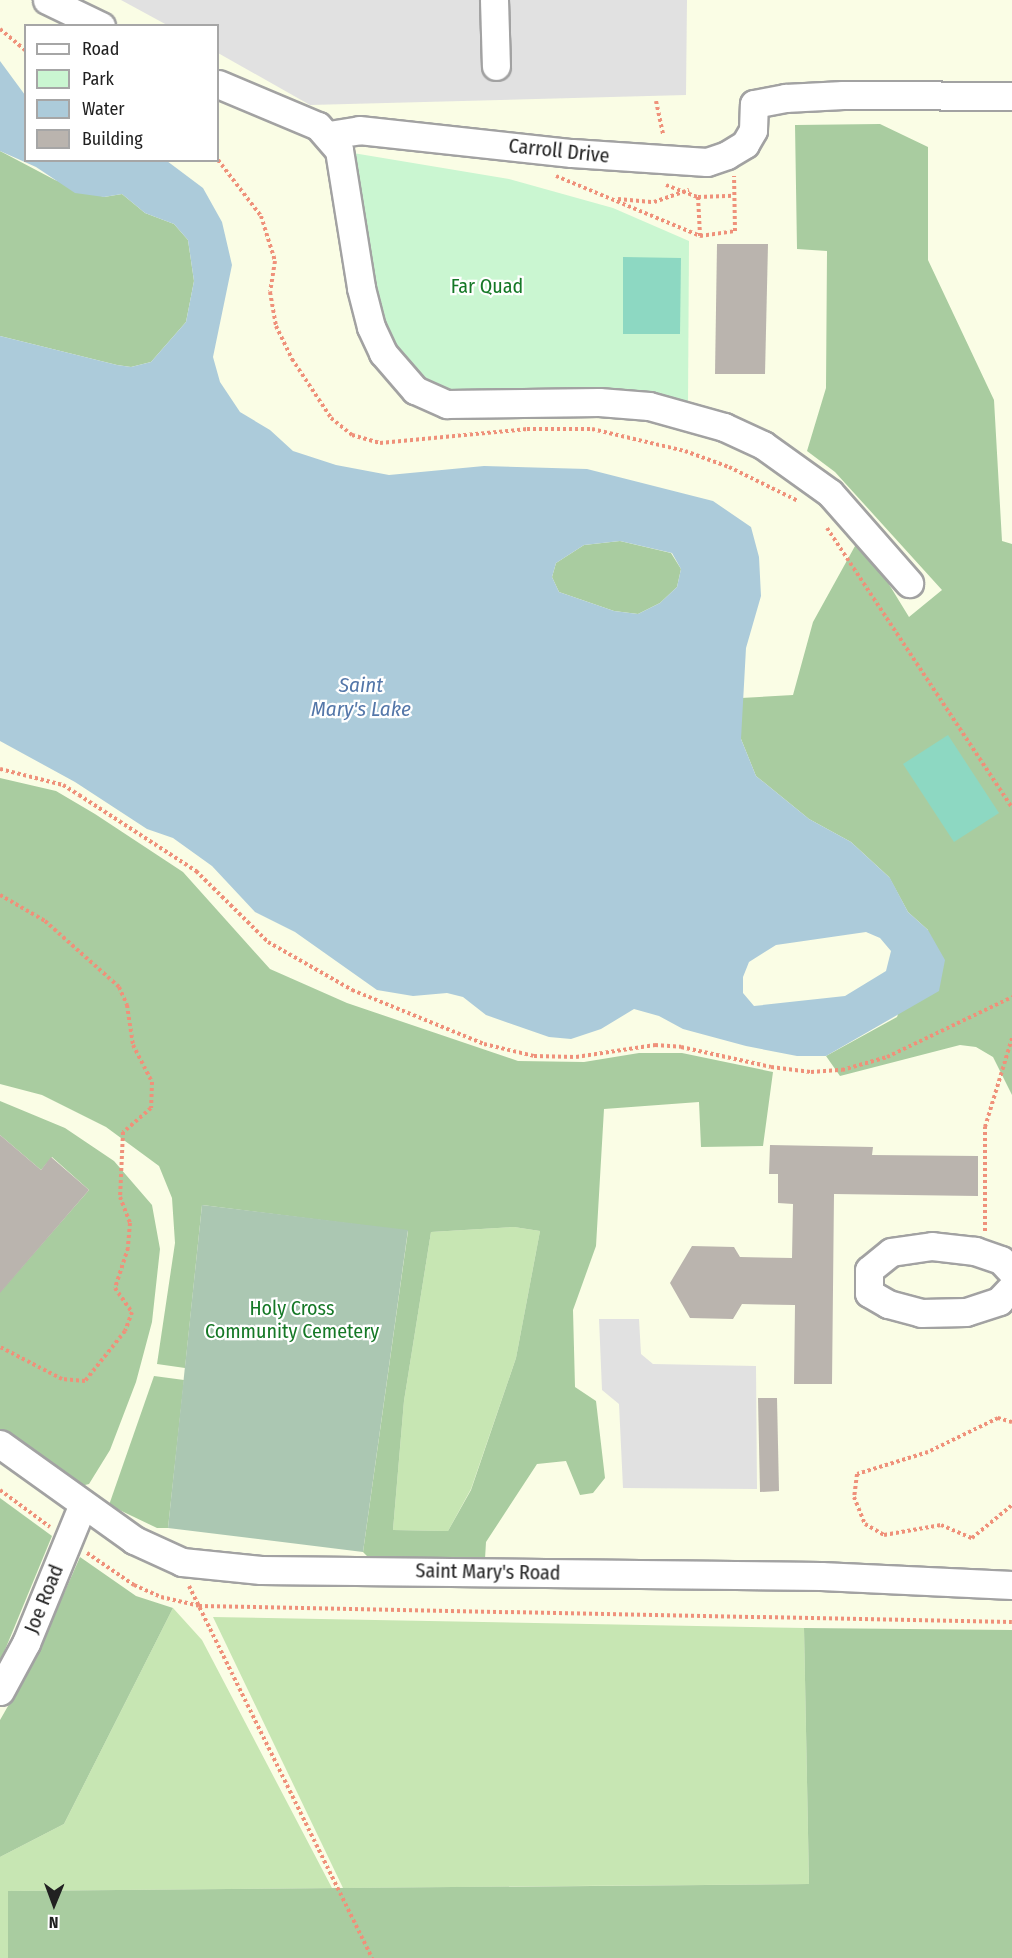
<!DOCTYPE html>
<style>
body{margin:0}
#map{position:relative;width:1012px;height:1958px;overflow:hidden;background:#f0eee8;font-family:"Fira Sans Condensed",sans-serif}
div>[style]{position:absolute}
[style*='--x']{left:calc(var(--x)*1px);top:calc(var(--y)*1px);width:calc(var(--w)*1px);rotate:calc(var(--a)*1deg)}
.education>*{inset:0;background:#fafde5}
.grass>*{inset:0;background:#c7e6b3}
.forest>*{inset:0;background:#a9cca0}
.cemetery>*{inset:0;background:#abc7b2}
.park>*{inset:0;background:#caf6d1}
.pitch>*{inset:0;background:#8dd8c2}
.parking>*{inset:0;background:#e1e1e1}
.water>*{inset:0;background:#accbda}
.building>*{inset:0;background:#bab4ae}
.path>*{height:4px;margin-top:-2px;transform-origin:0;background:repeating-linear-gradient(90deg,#ef917a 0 3px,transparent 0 6px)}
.roads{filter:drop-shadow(2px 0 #a2a2a2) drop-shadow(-2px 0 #a2a2a2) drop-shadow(0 2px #a2a2a2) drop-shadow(0 -2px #a2a2a2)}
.minor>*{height:27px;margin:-13.5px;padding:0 13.5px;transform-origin:13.5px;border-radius:13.5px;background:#fff}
span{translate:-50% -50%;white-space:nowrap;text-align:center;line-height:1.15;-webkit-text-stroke:4.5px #fff;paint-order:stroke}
.street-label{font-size:20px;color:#212121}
.park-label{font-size:20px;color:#157826}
.water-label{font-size:21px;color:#5477a9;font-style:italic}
.legend{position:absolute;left:24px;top:24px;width:195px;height:138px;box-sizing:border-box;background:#fff;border:2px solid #a6a6a6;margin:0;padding:8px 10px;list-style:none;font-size:18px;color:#212121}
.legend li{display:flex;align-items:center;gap:12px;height:30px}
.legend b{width:30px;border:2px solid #a6a6a6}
.north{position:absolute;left:24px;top:1874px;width:60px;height:60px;-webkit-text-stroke:4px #fff;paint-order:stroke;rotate:181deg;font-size:16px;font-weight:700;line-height:24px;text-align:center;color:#212121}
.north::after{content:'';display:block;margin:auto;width:21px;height:27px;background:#212121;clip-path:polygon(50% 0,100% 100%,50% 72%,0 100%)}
</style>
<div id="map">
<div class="education">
<i style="clip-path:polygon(evenodd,0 0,1012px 0,1012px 1958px,0 1958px,0 0,26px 26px,218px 26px,218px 160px,26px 160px,26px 26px)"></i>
</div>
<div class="grass">
<i style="clip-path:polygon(514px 1227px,540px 1231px,516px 1358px,471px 1489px,448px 1531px,393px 1530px,404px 1401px,431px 1232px)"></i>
<i style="clip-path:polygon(173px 1608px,202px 1640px,332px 1888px,9px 1891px,8px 1958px,0 1958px,0 1857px,64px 1824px)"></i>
<i style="clip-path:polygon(213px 1617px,804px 1628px,809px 1884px,343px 1888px)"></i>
</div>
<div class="forest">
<i style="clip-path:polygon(880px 124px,928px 147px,928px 260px,994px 400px,1002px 541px,1012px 544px,1012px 1095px,993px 1057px,976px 1047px,960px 1045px,840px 1076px,826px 1056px,897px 1017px,928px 930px,908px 912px,889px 877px,851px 842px,809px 819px,756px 776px,741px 739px,741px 698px,793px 695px,813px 622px,860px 537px,909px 617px,942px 590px,835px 472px,807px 451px,826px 388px,827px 251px,797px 249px,795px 125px)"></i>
<i style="clip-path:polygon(0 151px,55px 180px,104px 197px,122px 194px,145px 213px,174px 224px,188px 240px,194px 281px,186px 322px,151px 362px,131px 367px,117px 365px,0 336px)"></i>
<i style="clip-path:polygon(620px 541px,671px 553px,681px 569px,677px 587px,660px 603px,638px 614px,614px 611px,559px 592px,552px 577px,556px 563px,584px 545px)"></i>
<i style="clip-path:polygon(evenodd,0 778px,56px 791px,95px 814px,183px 872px,270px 969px,347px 1003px,518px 1061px,584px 1062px,639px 1053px,682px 1053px,773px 1072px,763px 1146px,701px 1147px,699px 1102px,604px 1109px,596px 1246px,573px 1310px,575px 1387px,596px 1401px,605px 1478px,593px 1493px,580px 1495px,566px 1461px,537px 1464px,486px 1542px,485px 1559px,368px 1557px,363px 1552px,408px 1231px,202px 1205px,185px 1368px,157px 1364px,175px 1243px,172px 1198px,159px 1166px,106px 1127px,42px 1095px,0 1084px,0 778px,514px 1227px,540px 1231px,516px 1358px,471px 1490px,448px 1531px,393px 1530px,404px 1401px,431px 1232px,514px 1227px)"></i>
<i style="clip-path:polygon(0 1101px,65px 1128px,114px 1161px,152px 1205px,160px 1249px,152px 1322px,136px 1382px,110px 1450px,89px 1484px,77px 1487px,0 1430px,0 1292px,89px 1190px,52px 1157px,41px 1170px,0 1135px)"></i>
<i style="clip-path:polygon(154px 1376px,184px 1380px,168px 1528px,157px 1528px,109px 1505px)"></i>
<i style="clip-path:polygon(0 1498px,52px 1536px,0 1662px)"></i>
<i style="clip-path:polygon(80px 1557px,136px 1596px,173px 1608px,64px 1824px,0 1857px,0 1720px,35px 1659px)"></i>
<i style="clip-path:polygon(804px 1628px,1012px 1630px,1012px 1958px,8px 1958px,8px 1891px,809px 1884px)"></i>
</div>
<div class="cemetery">
<i style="clip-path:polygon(202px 1205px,408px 1230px,363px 1552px,168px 1528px)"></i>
</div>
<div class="park">
<i style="clip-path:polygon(353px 153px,509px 179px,613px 208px,689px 241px,688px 404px,433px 393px,387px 338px,375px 298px)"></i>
</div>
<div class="pitch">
<i style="clip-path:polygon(623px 257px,681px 258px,680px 334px,623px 334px)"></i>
<i style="clip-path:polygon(948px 735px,999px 813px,954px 842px,903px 764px)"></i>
</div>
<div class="parking">
<i style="clip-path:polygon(121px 0,687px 0,686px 95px,310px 105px,218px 53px,218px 26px,167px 25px)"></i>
<i style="clip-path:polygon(599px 1319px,639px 1319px,641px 1354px,653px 1364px,756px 1366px,757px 1489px,623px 1488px,619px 1404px,602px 1390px)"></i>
</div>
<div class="water">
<i style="clip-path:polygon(evenodd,0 61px,25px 95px,26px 160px,167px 161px,203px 188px,222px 222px,232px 265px,213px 357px,220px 382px,240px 412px,270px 430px,293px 451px,336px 465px,389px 475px,484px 466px,587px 469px,713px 501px,751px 527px,759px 557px,761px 596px,746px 648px,741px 739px,756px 776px,809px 819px,851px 842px,890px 878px,908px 912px,928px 930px,945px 960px,939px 991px,826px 1056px,797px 1056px,746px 1046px,683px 1029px,659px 1016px,634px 1009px,601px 1029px,571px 1039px,549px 1037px,486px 1015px,463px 997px,447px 993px,413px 996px,377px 990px,295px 932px,255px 912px,212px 866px,173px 838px,147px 829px,75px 782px,0 741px,0 336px,117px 365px,131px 367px,151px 362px,186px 322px,194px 281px,188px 240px,174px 224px,145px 213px,122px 194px,104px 197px,75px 193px,36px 167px,0 151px,0 61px,620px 541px,672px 553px,681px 569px,677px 587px,660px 603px,638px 614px,614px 611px,559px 592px,552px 577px,556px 563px,584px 545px,620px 541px,0 61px,866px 932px,880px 938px,891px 951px,886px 971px,845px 996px,754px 1006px,743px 993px,743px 977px,749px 962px,776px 945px,866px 932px)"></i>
</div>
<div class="building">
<i style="clip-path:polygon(717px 244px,768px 244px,765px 374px,715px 374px)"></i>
<i style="clip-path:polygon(0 1135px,41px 1170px,51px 1157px,89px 1190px,0 1293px)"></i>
<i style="clip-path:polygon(770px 1145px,873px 1147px,872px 1155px,978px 1156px,978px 1196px,834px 1194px,832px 1384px,794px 1384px,795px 1305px,742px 1304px,733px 1319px,690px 1318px,670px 1283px,692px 1246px,734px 1247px,740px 1257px,792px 1258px,793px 1204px,778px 1203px,778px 1174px,769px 1174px)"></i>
<i style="clip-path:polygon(758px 1398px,777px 1398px,779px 1491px,760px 1492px)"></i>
</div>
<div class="path">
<i style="--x:0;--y:29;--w:34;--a:40"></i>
<i style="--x:656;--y:101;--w:35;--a:78"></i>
<i style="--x:218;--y:160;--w:71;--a:52.5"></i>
<i style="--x:261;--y:216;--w:47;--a:72.7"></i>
<i style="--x:275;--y:261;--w:31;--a:99"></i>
<i style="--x:270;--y:292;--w:35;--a:80"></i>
<i style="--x:276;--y:326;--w:37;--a:64"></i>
<i style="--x:292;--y:359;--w:71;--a:56.5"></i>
<i style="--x:331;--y:418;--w:27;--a:39"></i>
<i style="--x:352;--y:435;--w:29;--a:16"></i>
<i style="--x:380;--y:443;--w:148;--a:-5.4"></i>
<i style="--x:527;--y:429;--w:65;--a:0"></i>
<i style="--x:592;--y:429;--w:96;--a:13.3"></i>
<i style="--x:685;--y:451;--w:47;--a:20"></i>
<i style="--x:729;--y:467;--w:77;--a:26.2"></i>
<i style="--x:556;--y:176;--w:156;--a:22.6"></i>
<i style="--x:700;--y:236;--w:35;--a:-8"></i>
<i style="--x:735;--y:231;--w:55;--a:-91"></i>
<i style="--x:666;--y:185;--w:34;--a:21"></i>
<i style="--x:698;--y:197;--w:36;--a:-2"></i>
<i style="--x:698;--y:197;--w:39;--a:87"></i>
<i style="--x:618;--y:199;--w:36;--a:5"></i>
<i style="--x:654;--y:202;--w:37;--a:-19"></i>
<i style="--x:827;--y:528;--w:335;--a:56.5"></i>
<i style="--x:0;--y:769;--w:65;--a:14.3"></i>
<i style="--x:63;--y:785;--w:19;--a:32"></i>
<i style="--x:79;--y:795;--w:140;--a:33"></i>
<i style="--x:196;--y:871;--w:101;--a:44.6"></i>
<i style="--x:268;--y:942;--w:97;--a:29.7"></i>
<i style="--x:352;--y:990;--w:143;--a:22.2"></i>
<i style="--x:484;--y:1044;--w:51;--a:13.5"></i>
<i style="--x:534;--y:1056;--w:42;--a:1.4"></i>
<i style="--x:576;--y:1057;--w:80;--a:-8.6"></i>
<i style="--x:655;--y:1045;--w:26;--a:4"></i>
<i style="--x:681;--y:1047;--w:92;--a:12.5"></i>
<i style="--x:771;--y:1067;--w:40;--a:7.1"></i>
<i style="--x:811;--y:1072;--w:31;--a:-4"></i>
<i style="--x:842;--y:1070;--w:47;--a:-16.1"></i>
<i style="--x:887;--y:1057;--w:139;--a:-25.6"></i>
<i style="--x:0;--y:895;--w:52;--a:30"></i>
<i style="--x:45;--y:921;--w:99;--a:41.7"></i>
<i style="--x:119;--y:987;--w:20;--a:66"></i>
<i style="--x:127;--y:1005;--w:40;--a:81.5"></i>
<i style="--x:133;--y:1045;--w:42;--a:62.8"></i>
<i style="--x:152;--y:1082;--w:26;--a:92"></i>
<i style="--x:151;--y:1108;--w:37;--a:139"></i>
<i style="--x:123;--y:1132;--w:65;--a:92.6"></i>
<i style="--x:120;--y:1197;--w:28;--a:69"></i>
<i style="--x:130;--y:1223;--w:25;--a:95"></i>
<i style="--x:128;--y:1248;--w:42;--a:108"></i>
<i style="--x:115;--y:1288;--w:29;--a:55"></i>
<i style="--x:132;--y:1312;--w:20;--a:110"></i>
<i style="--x:125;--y:1331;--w:64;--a:128.7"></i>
<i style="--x:85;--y:1381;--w:23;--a:-175"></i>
<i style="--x:62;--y:1379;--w:70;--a:-152.7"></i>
<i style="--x:985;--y:1231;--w:104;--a:-90"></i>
<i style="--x:985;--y:1127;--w:93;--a:-73.1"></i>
<i style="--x:1012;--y:1422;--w:15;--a:-164"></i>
<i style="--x:998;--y:1418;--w:78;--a:154.1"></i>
<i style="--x:928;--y:1452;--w:74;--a:162.8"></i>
<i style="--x:857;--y:1474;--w:23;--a:97"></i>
<i style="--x:854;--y:1497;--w:29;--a:68"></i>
<i style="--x:865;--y:1524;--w:22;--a:30"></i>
<i style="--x:884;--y:1535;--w:58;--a:-10"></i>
<i style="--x:941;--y:1525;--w:34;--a:23"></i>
<i style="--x:972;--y:1538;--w:52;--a:-39.5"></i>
<i style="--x:0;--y:1490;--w:62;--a:36.5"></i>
<i style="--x:87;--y:1553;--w:57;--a:34.2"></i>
<i style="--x:134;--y:1585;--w:30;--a:24"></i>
<i style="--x:161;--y:1597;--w:39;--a:13"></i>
<i style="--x:199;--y:1606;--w:813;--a:1.13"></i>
<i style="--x:189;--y:1586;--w:415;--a:63.8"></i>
</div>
<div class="roads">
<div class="minor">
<i style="--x:47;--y:0;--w:60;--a:25.7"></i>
<i style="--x:494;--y:0;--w:66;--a:88.3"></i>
<i style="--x:218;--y:84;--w:108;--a:22.8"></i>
<i style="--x:318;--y:126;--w:32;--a:49"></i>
<i style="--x:339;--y:150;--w:140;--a:80.9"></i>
<i style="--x:361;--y:288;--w:40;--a:75.6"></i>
<i style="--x:371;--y:327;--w:29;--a:65"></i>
<i style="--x:383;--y:353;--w:49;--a:49.1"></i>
<i style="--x:415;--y:390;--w:35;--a:24"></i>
<i style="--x:447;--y:404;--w:152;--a:-0.8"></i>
<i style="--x:599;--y:402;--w:50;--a:4.6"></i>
<i style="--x:649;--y:406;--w:78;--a:15.6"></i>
<i style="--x:724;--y:427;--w:43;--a:24.8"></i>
<i style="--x:763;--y:445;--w:82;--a:35.6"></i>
<i style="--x:830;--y:493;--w:120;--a:48.7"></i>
<i style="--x:329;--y:135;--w:30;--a:-9"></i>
<i style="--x:359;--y:130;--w:214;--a:6.2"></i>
<i style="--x:572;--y:153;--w:135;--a:3.8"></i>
<i style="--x:707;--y:162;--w:21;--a:-19"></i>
<i style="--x:727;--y:155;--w:21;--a:-31"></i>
<i style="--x:745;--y:144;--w:16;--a:-60"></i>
<i style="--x:753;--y:130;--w:26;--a:-88"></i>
<i style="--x:754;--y:104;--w:32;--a:-11"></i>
<i style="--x:785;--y:98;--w:58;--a:-3"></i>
<i style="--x:843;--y:95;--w:169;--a:0.3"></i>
<i style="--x:1012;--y:1272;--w:16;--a:-133"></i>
<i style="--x:1001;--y:1260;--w:28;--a:-161"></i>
<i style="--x:975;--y:1251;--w:43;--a:-173.4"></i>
<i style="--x:932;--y:1246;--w:41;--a:171.7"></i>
<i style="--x:891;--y:1252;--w:28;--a:141"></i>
<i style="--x:869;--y:1270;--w:23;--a:90"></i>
<i style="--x:869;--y:1293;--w:22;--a:30"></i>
<i style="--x:888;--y:1304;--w:34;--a:15"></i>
<i style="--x:921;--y:1313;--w:45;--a:-1.3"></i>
<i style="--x:966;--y:1312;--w:35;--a:-18"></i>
<i style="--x:999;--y:1301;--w:19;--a:-47"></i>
<i style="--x:0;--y:1444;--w:165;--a:35.6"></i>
<i style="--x:134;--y:1540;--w:53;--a:24.6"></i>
<i style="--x:182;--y:1562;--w:79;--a:5.8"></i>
<i style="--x:261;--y:1570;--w:560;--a:0.61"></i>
<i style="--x:821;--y:1576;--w:191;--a:2.7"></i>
<i style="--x:0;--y:1691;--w:55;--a:-61.6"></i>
<i style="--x:26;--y:1643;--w:150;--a:-67.7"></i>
</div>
</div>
<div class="street-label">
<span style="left:559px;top:151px;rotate:6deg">Carroll Drive</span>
<span style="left:488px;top:1572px;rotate:1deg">Saint Mary's Road</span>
<span style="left:44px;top:1599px;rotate:-68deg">Joe Road</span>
</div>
<div class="park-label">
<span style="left:487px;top:286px">Far Quad</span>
<span style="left:292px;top:1320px">Holy Cross<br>Community Cemetery</span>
</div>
<div class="water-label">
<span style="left:361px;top:697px">Saint<br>Mary's Lake</span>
</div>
<ul class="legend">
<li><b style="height:8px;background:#fff"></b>Road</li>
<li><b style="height:16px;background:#caf6d1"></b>Park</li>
<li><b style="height:16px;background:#accbda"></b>Water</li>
<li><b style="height:16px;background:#bab4ae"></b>Building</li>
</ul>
<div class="north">N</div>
</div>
